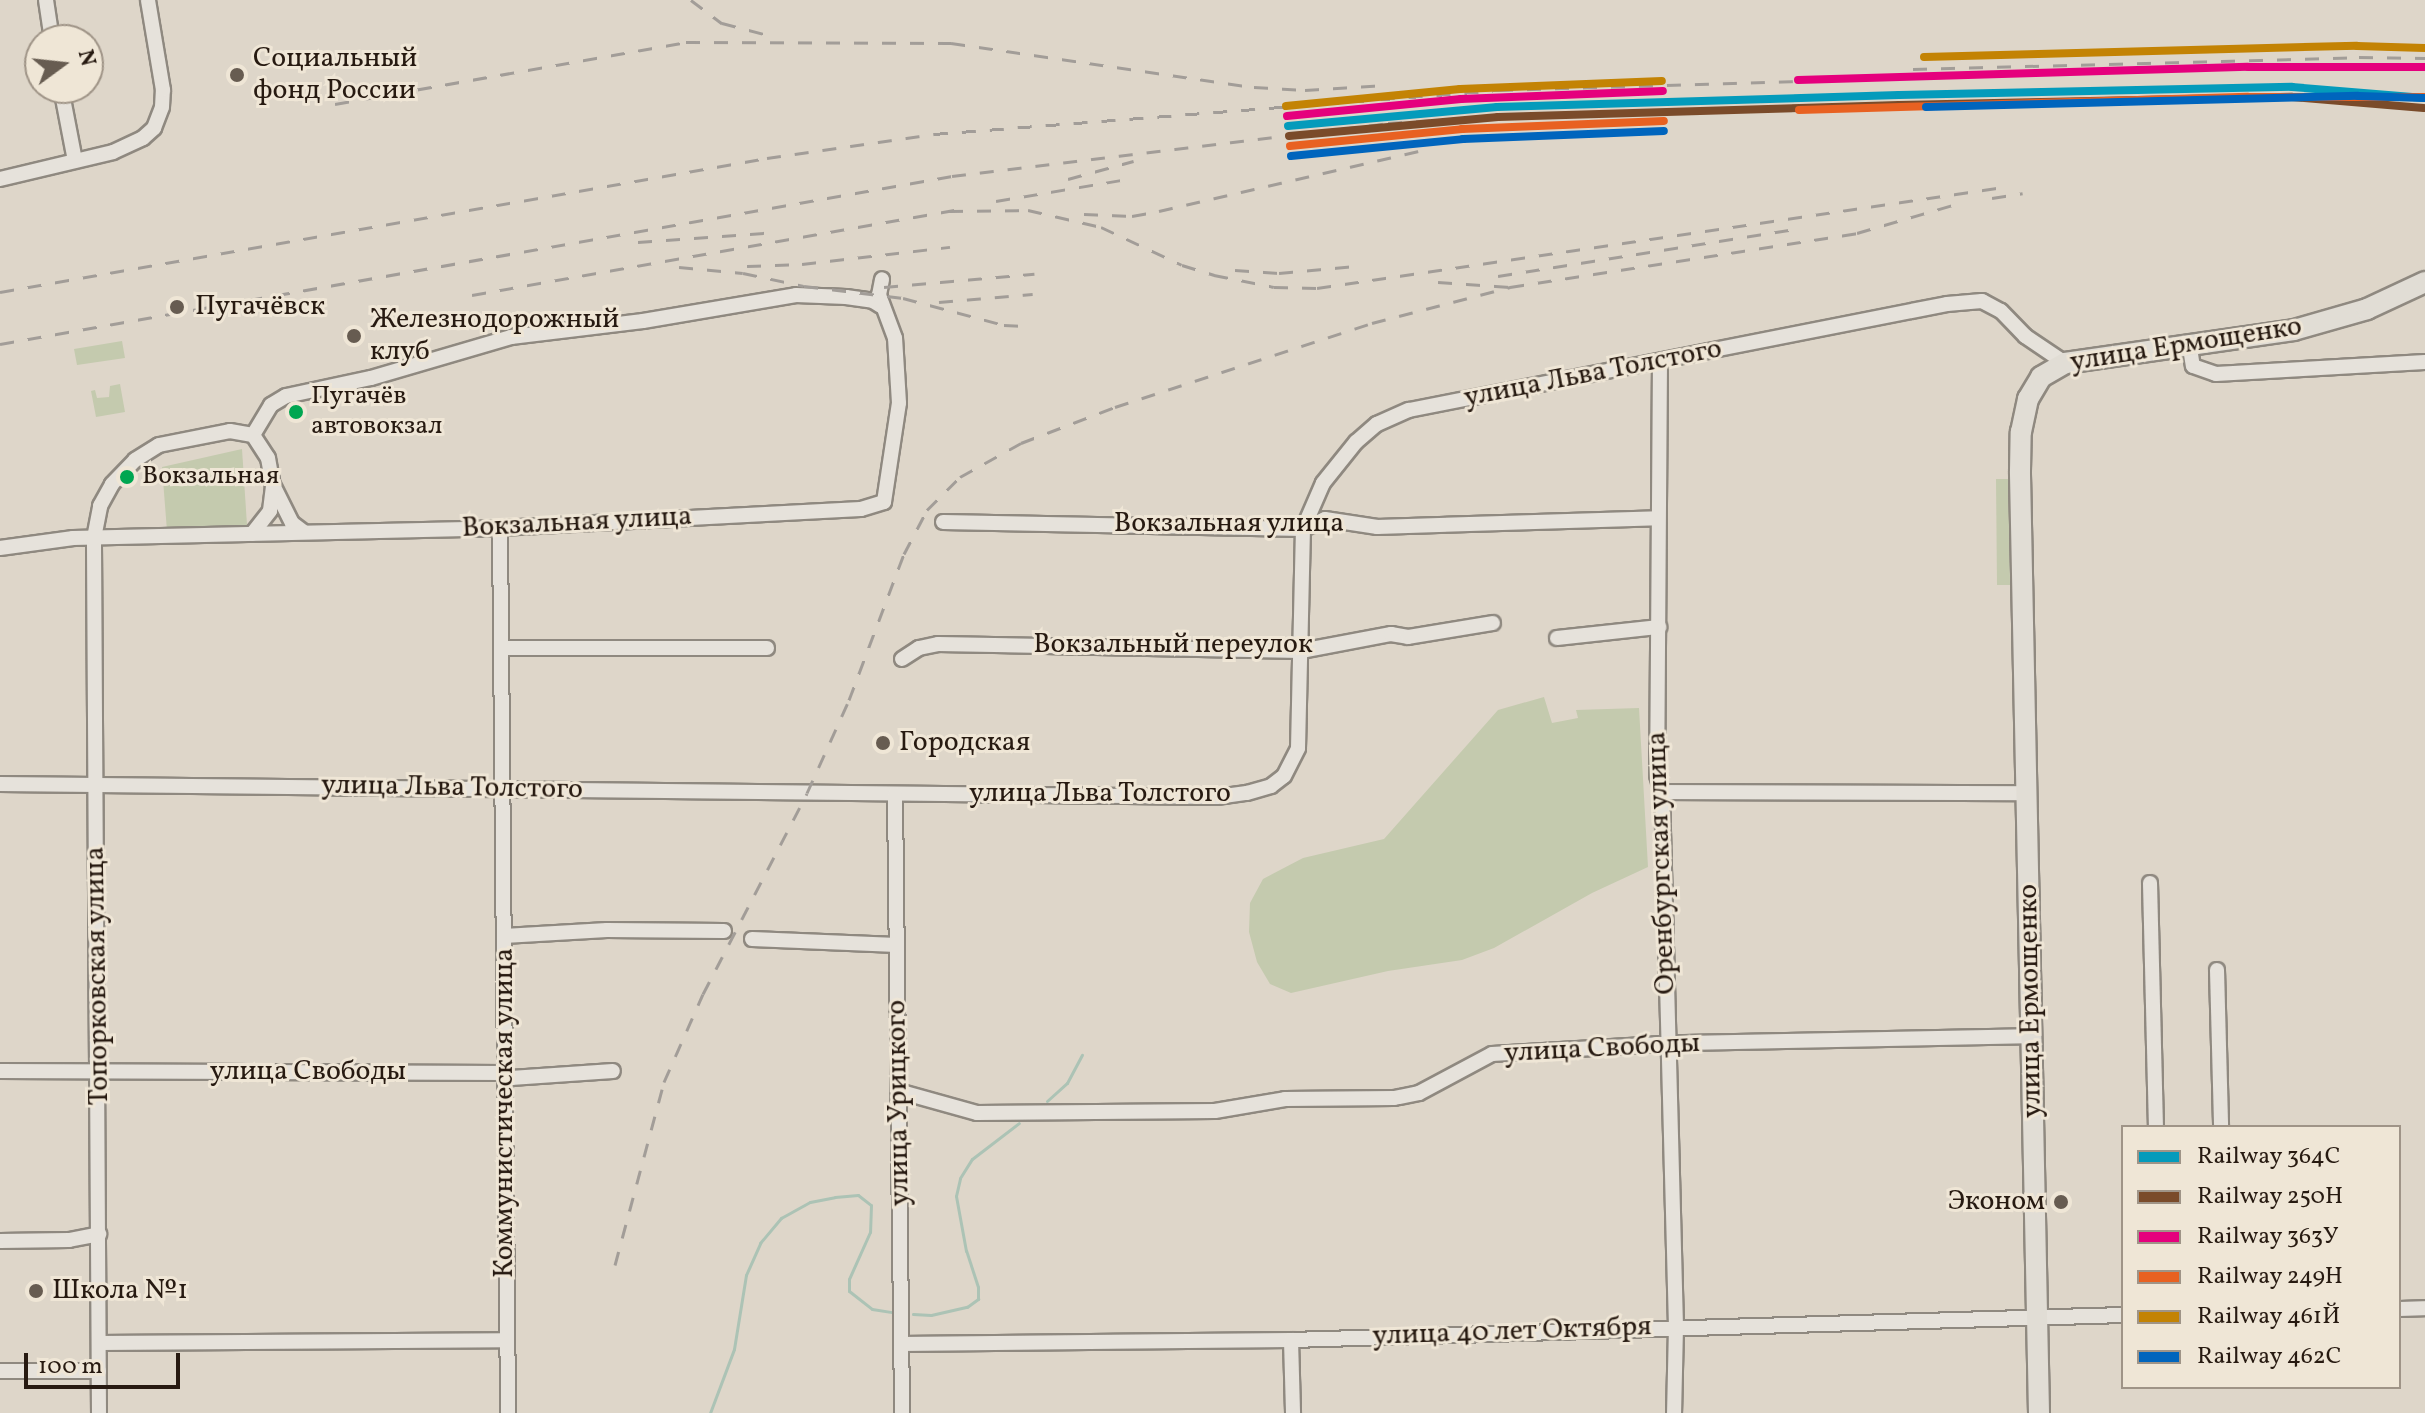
<!DOCTYPE html>
<meta charset="utf-8">
<style>
body{margin:0}
#map{position:relative;width:2425px;height:1413px;overflow:hidden;background:#ded6c9;font-family:Vollkorn,serif}
div>[style]{position:absolute}
[style*='--x']{left:calc(var(--x)*1px);top:calc(var(--y)*1px);width:calc(var(--w)*1px);rotate:calc(var(--a)*1deg)}
.green>*{inset:0;background:#c4caae}
.stream>*{height:3px;margin:-1.5px;padding:0 1.5px;transform-origin:1.5px;border-radius:1.5px;background:#acc3b5}
.roads{filter:drop-shadow(2px 0 #8f8980) drop-shadow(-2px 0 #8f8980) drop-shadow(0 2px #8f8980) drop-shadow(0 -2px #8f8980)}
.minor>*{height:14px;margin:-7px;padding:0 7px;transform-origin:7px;border-radius:7px;background:#e6e2db}
.highway>*{height:20px;margin:-10px;padding:0 10px;transform-origin:10px;border-radius:10px;background:#e1ddd5}
.rail>*{height:3px;margin-top:-1.5px;transform-origin:0;background:repeating-linear-gradient(90deg,#a29d98 0 14px,transparent 0 28px)}
.rail-1>*{height:8px;margin:-4px;padding:0 4px;transform-origin:4px;border-radius:4px;background:#049bbb}
.rail-2>*{height:8px;margin:-4px;padding:0 4px;transform-origin:4px;border-radius:4px;background:#7a4b2a}
.rail-3>*{height:8px;margin:-4px;padding:0 4px;transform-origin:4px;border-radius:4px;background:#e5007d}
.rail-4>*{height:8px;margin:-4px;padding:0 4px;transform-origin:4px;border-radius:4px;background:#e86121}
.rail-5>*{height:8px;margin:-4px;padding:0 4px;transform-origin:4px;border-radius:4px;background:#c38304}
.rail-6>*{height:8px;margin:-4px;padding:0 4px;transform-origin:4px;border-radius:4px;background:#0065bd}
.dots>*{width:22px;height:22px;translate:-50% -50%;box-sizing:border-box;border:4px solid #efe6d6;border-radius:50%}
span{translate:-50% -50%;white-space:nowrap;text-align:center;line-height:1.15;-webkit-text-stroke:6px #efe6d6;paint-order:stroke}
.bus-label{font-size:26px;color:#271a11}
.left{translate:0 -50%;text-align:left}
.poi-label{font-size:28px;color:#271a11}
.right{translate:-100% -50%;text-align:right}
.street-label{font-size:28px;color:#271a11}
.legend{position:absolute;left:2121px;top:1125px;width:280px;height:264px;box-sizing:border-box;background:#efe6d6;border:2px solid #9f9487;margin:0;padding:10px 14px;list-style:none;font-size:24px;color:#271a11}
.legend li{display:flex;align-items:center;gap:16px;height:40px}
.legend b{width:40px;border:2px solid #9f9487}
.north{position:absolute;left:24px;top:24px;width:80px;height:80px;box-sizing:border-box;background:#efe6d6;border:2px solid #9f9487;border-radius:50%;rotate:75deg;font-size:22px;font-weight:700;line-height:32px;text-align:center;color:#271a11}
.north::after{content:'';display:block;margin:auto;width:28px;height:36px;background:#675c51;clip-path:polygon(50% 0,100% 100%,50% 72%,0 100%)}
.scale{position:absolute;left:24px;top:1353px;width:156px;height:36px;box-sizing:border-box;border:4px solid #271a11;border-top:0;padding-left:10px;font-size:24px;line-height:28px;white-space:nowrap;color:#271a11;-webkit-text-stroke:6px #efe6d6;paint-order:stroke}
</style>
<div id="map">
<div class="green">
<i style="clip-path:polygon(122px 341px,125px 358px,77px 365px,74px 349px)"></i>
<i style="clip-path:polygon(120px 384px,125px 412px,96px 417px,91px 391px,95px 390px,97px 398px,109px 397px,110px 386px)"></i>
<i style="clip-path:polygon(242px 449px,247px 525px,239px 529px,167px 531px,162px 467px)"></i>
<i style="clip-path:polygon(1996px 479px,2009px 479px,2010px 585px,1997px 585px)"></i>
<i style="clip-path:polygon(1544px 697px,1552px 723px,1578px 718px,1576px 710px,1639px 708px,1648px 867px,1592px 893px,1494px 948px,1462px 960px,1388px 971px,1291px 993px,1270px 984px,1257px 962px,1249px 932px,1250px 903px,1263px 879px,1303px 858px,1384px 839px,1498px 710px)"></i>
</div>
<div class="stream">
<i style="--x:1047;--y:1101;--w:27;--a:-42"></i>
<i style="--x:1067;--y:1083;--w:32;--a:-62"></i>
<i style="--x:913;--y:1314;--w:18;--a:3"></i>
<i style="--x:931;--y:1315;--w:37;--a:-13"></i>
<i style="--x:967;--y:1307;--w:14;--a:-36"></i>
<i style="--x:978;--y:1299;--w:12;--a:-90"></i>
<i style="--x:978;--y:1287;--w:38;--a:-108"></i>
<i style="--x:966;--y:1251;--w:56;--a:-100.3"></i>
<i style="--x:956;--y:1196;--w:18;--a:-77"></i>
<i style="--x:960;--y:1178;--w:22;--a:-58"></i>
<i style="--x:972;--y:1159;--w:59;--a:-37.5"></i>
<i style="--x:710;--y:1413;--w:68;--a:-69.4"></i>
<i style="--x:734;--y:1349;--w:75;--a:-80.8"></i>
<i style="--x:746;--y:1275;--w:35;--a:-66"></i>
<i style="--x:760;--y:1243;--w:33;--a:-50"></i>
<i style="--x:781;--y:1218;--w:33;--a:-29"></i>
<i style="--x:810;--y:1202;--w:25;--a:-11"></i>
<i style="--x:835;--y:1197;--w:23;--a:-5"></i>
<i style="--x:858;--y:1195;--w:16;--a:38"></i>
<i style="--x:871;--y:1205;--w:27;--a:92"></i>
<i style="--x:870;--y:1232;--w:51;--a:114.1"></i>
<i style="--x:849;--y:1279;--w:12;--a:90"></i>
<i style="--x:849;--y:1291;--w:29;--a:38"></i>
<i style="--x:872;--y:1309;--w:20;--a:9"></i>
</div>
<div class="roads">
<div class="minor">
<i style="--x:46;--y:0;--w:40;--a:81.5"></i>
<i style="--x:61;--y:88;--w:74;--a:79.1"></i>
<i style="--x:0;--y:179;--w:116;--a:-13.4"></i>
<i style="--x:113;--y:152;--w:33;--a:-25"></i>
<i style="--x:143;--y:138;--w:15;--a:-42"></i>
<i style="--x:154;--y:128;--w:22;--a:-69"></i>
<i style="--x:162;--y:107;--w:17;--a:-87"></i>
<i style="--x:163;--y:90;--w:91;--a:-99.5"></i>
<i style="--x:2190;--y:348;--w:18;--a:81"></i>
<i style="--x:2193;--y:366;--w:24;--a:19"></i>
<i style="--x:2216;--y:374;--w:209;--a:-3.3"></i>
<i style="--x:1660;--y:361;--w:414;--a:90.4"></i>
<i style="--x:1657;--y:775;--w:18;--a:74"></i>
<i style="--x:1662;--y:792;--w:535;--a:88.5"></i>
<i style="--x:1676;--y:1327;--w:86;--a:91.3"></i>
<i style="--x:253;--y:435;--w:35;--a:-59"></i>
<i style="--x:271;--y:405;--w:17;--a:-31"></i>
<i style="--x:286;--y:396;--w:87;--a:-12"></i>
<i style="--x:371;--y:378;--w:146;--a:-16.3"></i>
<i style="--x:511;--y:337;--w:133;--a:-6.9"></i>
<i style="--x:643;--y:321;--w:155;--a:-9.6"></i>
<i style="--x:796;--y:295;--w:50;--a:2.3"></i>
<i style="--x:846;--y:297;--w:27;--a:8"></i>
<i style="--x:873;--y:301;--w:9;--a:32"></i>
<i style="--x:274;--y:487;--w:40;--a:63.4"></i>
<i style="--x:292;--y:523;--w:15;--a:37"></i>
<i style="--x:943;--y:522;--w:360;--a:1.1"></i>
<i style="--x:1303;--y:529;--w:24;--a:-24"></i>
<i style="--x:1325;--y:519;--w:53;--a:8.7"></i>
<i style="--x:1377;--y:527;--w:281;--a:-1.8"></i>
<i style="--x:500;--y:528;--w:885;--a:89.48"></i>
<i style="--x:0;--y:548;--w:74;--a:-7.8"></i>
<i style="--x:73;--y:538;--w:427;--a:-1.3"></i>
<i style="--x:500;--y:528;--w:361;--a:-3"></i>
<i style="--x:861;--y:509;--w:24;--a:-17"></i>
<i style="--x:884;--y:502;--w:100;--a:-81.4"></i>
<i style="--x:899;--y:403;--w:65;--a:-93.5"></i>
<i style="--x:895;--y:338;--w:46;--a:-110.4"></i>
<i style="--x:879;--y:295;--w:16;--a:-79"></i>
<i style="--x:1557;--y:638;--w:103;--a:-6.2"></i>
<i style="--x:503;--y:648;--w:264;--a:0"></i>
<i style="--x:902;--y:659;--w:20;--a:-33"></i>
<i style="--x:919;--y:648;--w:19;--a:-12"></i>
<i style="--x:938;--y:644;--w:363;--a:1.1"></i>
<i style="--x:1301;--y:651;--w:92;--a:-10.7"></i>
<i style="--x:1391;--y:634;--w:17;--a:10"></i>
<i style="--x:1408;--y:637;--w:86;--a:-9.4"></i>
<i style="--x:0;--y:784;--w:1217;--a:0.61"></i>
<i style="--x:1217;--y:797;--w:30;--a:-8"></i>
<i style="--x:1247;--y:793;--w:25;--a:-16"></i>
<i style="--x:1271;--y:786;--w:16;--a:-38"></i>
<i style="--x:1284;--y:776;--w:31;--a:-63"></i>
<i style="--x:1298;--y:748;--w:219;--a:-88.7"></i>
<i style="--x:1303;--y:529;--w:50;--a:-66.5"></i>
<i style="--x:1323;--y:483;--w:53;--a:-51.2"></i>
<i style="--x:1356;--y:442;--w:28;--a:-41"></i>
<i style="--x:1377;--y:424;--w:35;--a:-24"></i>
<i style="--x:1409;--y:410;--w:548;--a:-11.15"></i>
<i style="--x:1947;--y:304;--w:35;--a:-5"></i>
<i style="--x:1982;--y:301;--w:21;--a:28"></i>
<i style="--x:2001;--y:311;--w:35;--a:46"></i>
<i style="--x:2025;--y:336;--w:48;--a:34"></i>
<i style="--x:1662;--y:792;--w:366;--a:0.2"></i>
<i style="--x:895;--y:794;--w:619;--a:89.35"></i>
<i style="--x:2150;--y:883;--w:244;--a:88.6"></i>
<i style="--x:504;--y:936;--w:103;--a:-3.3"></i>
<i style="--x:607;--y:930;--w:117;--a:0.5"></i>
<i style="--x:752;--y:939;--w:145;--a:2.4"></i>
<i style="--x:2217;--y:970;--w:157;--a:88.5"></i>
<i style="--x:0;--y:1071;--w:504;--a:0.23"></i>
<i style="--x:504;--y:1073;--w:9;--a:36"></i>
<i style="--x:511;--y:1078;--w:102;--a:-3.9"></i>
<i style="--x:898;--y:1091;--w:82;--a:15.6"></i>
<i style="--x:977;--y:1113;--w:238;--a:-0.5"></i>
<i style="--x:1215;--y:1111;--w:71;--a:-9.7"></i>
<i style="--x:1285;--y:1099;--w:109;--a:-0.5"></i>
<i style="--x:1394;--y:1098;--w:25;--a:-11"></i>
<i style="--x:1419;--y:1093;--w:83;--a:-28.1"></i>
<i style="--x:1492;--y:1054;--w:187;--a:-3.4"></i>
<i style="--x:1679;--y:1043;--w:353;--a:-1.1"></i>
<i style="--x:0;--y:1241;--w:69;--a:-0.8"></i>
<i style="--x:69;--y:1240;--w:31;--a:-11"></i>
<i style="--x:2399;--y:1309;--w:26;--a:-2"></i>
<i style="--x:1291;--y:1340;--w:73;--a:88.4"></i>
<i style="--x:99;--y:1343;--w:406;--a:-0.4"></i>
<i style="--x:901;--y:1344;--w:390;--a:-0.6"></i>
<i style="--x:1291;--y:1340;--w:832;--a:-1.72"></i>
<i style="--x:0;--y:1371;--w:99;--a:0"></i>
<i style="--x:99;--y:1413;--w:875;--a:-90.33"></i>
<i style="--x:94;--y:538;--w:33;--a:-79"></i>
<i style="--x:100;--y:506;--w:25;--a:-61"></i>
<i style="--x:112;--y:484;--w:33;--a:-46"></i>
<i style="--x:135;--y:460;--w:28;--a:-32"></i>
<i style="--x:159;--y:445;--w:72;--a:-11.2"></i>
<i style="--x:230;--y:431;--w:23;--a:10"></i>
<i style="--x:253;--y:435;--w:27;--a:57"></i>
<i style="--x:268;--y:458;--w:28;--a:80"></i>
<i style="--x:273;--y:486;--w:25;--a:97"></i>
<i style="--x:270;--y:511;--w:29;--a:128"></i>
</div>
<div class="highway">
<i style="--x:2039;--y:1413;--w:942;--a:-91.16"></i>
<i style="--x:2020;--y:471;--w:39;--a:-89"></i>
<i style="--x:2021;--y:432;--w:34;--a:-78"></i>
<i style="--x:2028;--y:399;--w:26;--a:-59"></i>
<i style="--x:2041;--y:377;--w:28;--a:-30"></i>
<i style="--x:2065;--y:363;--w:231;--a:-8.2"></i>
<i style="--x:2294;--y:330;--w:76;--a:-16"></i>
<i style="--x:2367;--y:309;--w:64;--a:-25"></i>
</div>
</div>
<div class="rail">
<i style="--x:691;--y:0;--w:39;--a:37"></i>
<i style="--x:722;--y:23;--w:48;--a:14.6"></i>
<i style="--x:1913;--y:69;--w:446;--a:-1.5"></i>
<i style="--x:2359;--y:57;--w:66;--a:0.9"></i>
<i style="--x:335;--y:104;--w:356;--a:-10"></i>
<i style="--x:686;--y:42;--w:265;--a:0.2"></i>
<i style="--x:951;--y:43;--w:306;--a:8.3"></i>
<i style="--x:1254;--y:87;--w:51;--a:3.4"></i>
<i style="--x:1305;--y:90;--w:81;--a:-3.5"></i>
<i style="--x:1068;--y:179;--w:68;--a:-15.3"></i>
<i style="--x:1992;--y:198;--w:31;--a:-9"></i>
<i style="--x:996;--y:201;--w:128;--a:-9.5"></i>
<i style="--x:949;--y:211;--w:79;--a:-0.7"></i>
<i style="--x:1028;--y:210;--w:75;--a:13.1"></i>
<i style="--x:1101;--y:227;--w:89;--a:25.1"></i>
<i style="--x:1182;--y:265;--w:34;--a:17"></i>
<i style="--x:1214;--y:275;--w:61;--a:11.3"></i>
<i style="--x:1274;--y:287;--w:43;--a:1.3"></i>
<i style="--x:1317;--y:288;--w:694;--a:-8.36"></i>
<i style="--x:1084;--y:214;--w:48;--a:2.4"></i>
<i style="--x:1132;--y:216;--w:27;--a:-10"></i>
<i style="--x:1159;--y:211;--w:271;--a:-13"></i>
<i style="--x:638;--y:242;--w:140;--a:-4.1"></i>
<i style="--x:747;--y:266;--w:55;--a:-2.1"></i>
<i style="--x:802;--y:264;--w:149;--a:-6.6"></i>
<i style="--x:679;--y:267;--w:64;--a:5.4"></i>
<i style="--x:743;--y:273;--w:62;--a:12"></i>
<i style="--x:804;--y:286;--w:100;--a:6.9"></i>
<i style="--x:903;--y:298;--w:105;--a:15"></i>
<i style="--x:1004;--y:325;--w:21;--a:3"></i>
<i style="--x:1235;--y:270;--w:44;--a:3.9"></i>
<i style="--x:1279;--y:273;--w:77;--a:-5.2"></i>
<i style="--x:1498;--y:276;--w:301;--a:-9"></i>
<i style="--x:1438;--y:282;--w:72;--a:4"></i>
<i style="--x:1510;--y:287;--w:351;--a:-8.8"></i>
<i style="--x:1857;--y:233;--w:103;--a:-16.3"></i>
<i style="--x:884;--y:287;--w:151;--a:-5"></i>
<i style="--x:0;--y:292;--w:779;--a:-9.91"></i>
<i style="--x:767;--y:158;--w:169;--a:-8.2"></i>
<i style="--x:934;--y:134;--w:567;--a:-4.45"></i>
<i style="--x:1499;--y:90;--w:426;--a:-1.7"></i>
<i style="--x:472;--y:295;--w:497;--a:-10"></i>
<i style="--x:939;--y:302;--w:94;--a:-4.9"></i>
<i style="--x:0;--y:344;--w:967;--a:-10.01"></i>
<i style="--x:952;--y:176;--w:439;--a:-6.9"></i>
<i style="--x:1388;--y:123;--w:126;--a:-3.6"></i>
<i style="--x:615;--y:1265;--w:189;--a:-75"></i>
<i style="--x:664;--y:1082;--w:96;--a:-66.1"></i>
<i style="--x:703;--y:994;--w:226;--a:-62.6"></i>
<i style="--x:807;--y:793;--w:102;--a:-65.7"></i>
<i style="--x:849;--y:700;--w:156;--a:-69.4"></i>
<i style="--x:904;--y:554;--w:50;--a:-62.4"></i>
<i style="--x:927;--y:510;--w:47;--a:-45"></i>
<i style="--x:960;--y:477;--w:70;--a:-29.1"></i>
<i style="--x:1021;--y:443;--w:101;--a:-21"></i>
<i style="--x:1115;--y:407;--w:270;--a:-18.1"></i>
<i style="--x:1372;--y:323;--w:143;--a:-14.6"></i>
</div>
<div class="rail-1">
<i style="--x:1288;--y:126;--w:210;--a:-5.2"></i>
<i style="--x:1497;--y:107;--w:402;--a:-1.7"></i>
<i style="--x:1899;--y:95;--w:393;--a:-1.2"></i>
<i style="--x:2292;--y:87;--w:133;--a:4.7"></i>
</div>
<div class="rail-2">
<i style="--x:1289;--y:136;--w:210;--a:-5.2"></i>
<i style="--x:1498;--y:117;--w:401;--a:-1.7"></i>
<i style="--x:1899;--y:105;--w:393;--a:-1.2"></i>
<i style="--x:2292;--y:97;--w:132;--a:4.8"></i>
</div>
<div class="rail-3">
<i style="--x:1798;--y:80;--w:450;--a:-1.7"></i>
<i style="--x:2248;--y:67;--w:177;--a:0"></i>
<i style="--x:1287;--y:116;--w:175;--a:-5.6"></i>
<i style="--x:1461;--y:99;--w:202;--a:-2.3"></i>
</div>
<div class="rail-4">
<i style="--x:1799;--y:110;--w:449;--a:-1.7"></i>
<i style="--x:2248;--y:97;--w:177;--a:0"></i>
<i style="--x:1290;--y:146;--w:173;--a:-5.6"></i>
<i style="--x:1462;--y:129;--w:202;--a:-2.3"></i>
</div>
<div class="rail-5">
<i style="--x:1924;--y:57;--w:433;--a:-1.5"></i>
<i style="--x:2357;--y:46;--w:68;--a:1.7"></i>
<i style="--x:1286;--y:106;--w:175;--a:-5.6"></i>
<i style="--x:1460;--y:89;--w:202;--a:-2.3"></i>
</div>
<div class="rail-6">
<i style="--x:1926;--y:107;--w:432;--a:-1.5"></i>
<i style="--x:2358;--y:96;--w:66;--a:1.7"></i>
<i style="--x:1291;--y:156;--w:173;--a:-5.6"></i>
<i style="--x:1463;--y:139;--w:201;--a:-2.3"></i>
</div>
<div class="dots">
<i style="left:237px;top:75px;background:#675c51"></i>
<i style="left:177px;top:307px;background:#675c51"></i>
<i style="left:354px;top:336px;background:#675c51"></i>
<i style="left:296px;top:412px;background:#00a651"></i>
<i style="left:127px;top:477px;background:#00a651"></i>
<i style="left:883px;top:743px;background:#675c51"></i>
<i style="left:2061px;top:1202px;background:#675c51"></i>
<i style="left:36px;top:1291px;background:#675c51"></i>
</div>
<div class="bus-label">
<span class="left" style="left:311px;top:412px">Пугачёв<br>автовокзал</span>
<span class="left" style="left:142px;top:477px">Вокзальная</span>
</div>
<div class="poi-label">
<span class="left" style="left:253px;top:75px">Социальный<br>фонд России</span>
<span class="left" style="left:195px;top:307px">Пугачёвск</span>
<span class="left" style="left:370px;top:336px">Железнодорожный<br>клуб</span>
<span class="left" style="left:899px;top:743px">Городская</span>
<span class="right" style="left:2045px;top:1202px">Эконом</span>
<span class="left" style="left:52px;top:1291px">Школа №1</span>
</div>
<div class="street-label">
<span style="left:2186px;top:345px;rotate:-9deg">улица Ермощенко</span>
<span style="left:1593px;top:374px;rotate:-11deg">улица Льва Толстого</span>
<span style="left:577px;top:523px;rotate:-3deg">Вокзальная улица</span>
<span style="left:1229px;top:524px">Вокзальная улица</span>
<span style="left:1173px;top:645px">Вокзальный переулок</span>
<span style="left:452px;top:788px;rotate:1deg">улица Льва Толстого</span>
<span style="left:1100px;top:794px">улица Льва Толстого</span>
<span style="left:1662px;top:863px;rotate:-92deg">Оренбургская улица</span>
<span style="left:98px;top:976px;rotate:-91deg">Топорковская улица</span>
<span style="left:2031px;top:1001px;rotate:-91deg">улица Ермощенко</span>
<span style="left:1602px;top:1049px;rotate:-3deg">улица Свободы</span>
<span style="left:308px;top:1072px">улица Свободы</span>
<span style="left:899px;top:1103px;rotate:-91deg">улица Урицкого</span>
<span style="left:505px;top:1113px;rotate:-90deg">Коммунистическая улица</span>
<span style="left:1512px;top:1332px;rotate:-2deg">улица 40 лет Октября</span>
</div>
<ul class="legend">
<li><b style="height:10px;background:#049bbb"></b>Railway 364С</li>
<li><b style="height:10px;background:#7a4b2a"></b>Railway 250Н</li>
<li><b style="height:10px;background:#e5007d"></b>Railway 363У</li>
<li><b style="height:10px;background:#e86121"></b>Railway 249Н</li>
<li><b style="height:10px;background:#c38304"></b>Railway 461Й</li>
<li><b style="height:10px;background:#0065bd"></b>Railway 462С</li>
</ul>
<div class="north">N</div>
<div class="scale">100 m</div>
</div>
